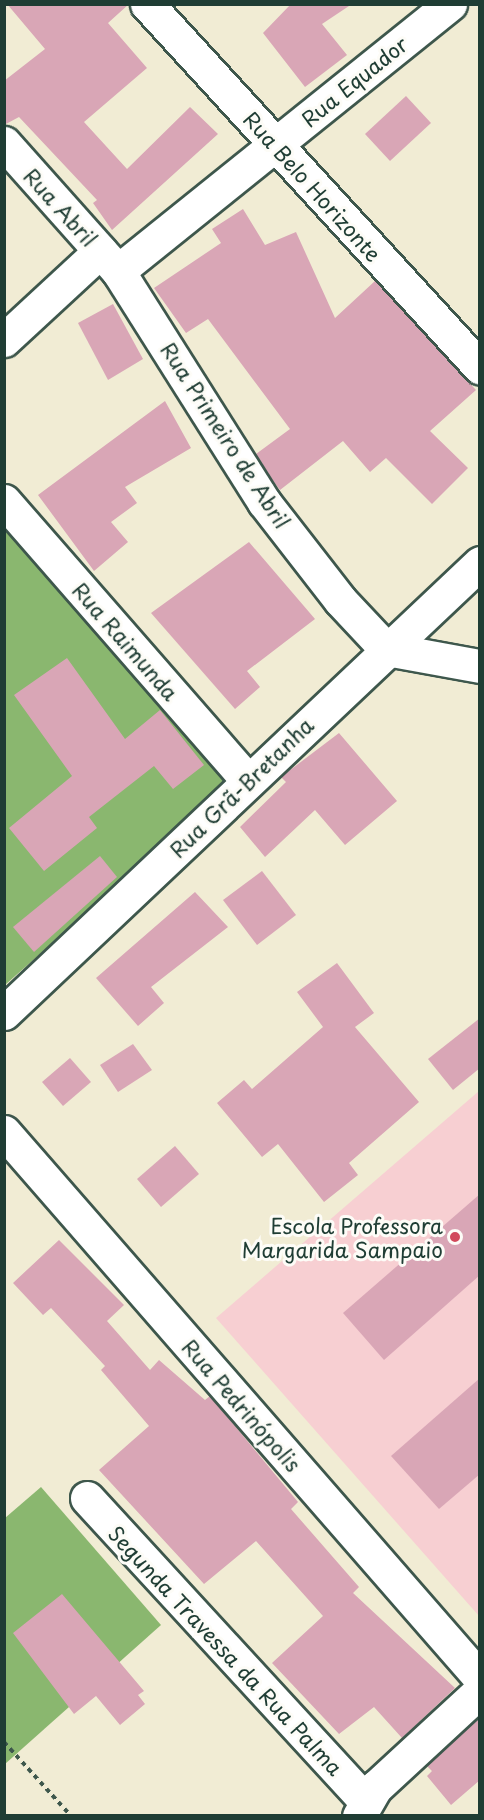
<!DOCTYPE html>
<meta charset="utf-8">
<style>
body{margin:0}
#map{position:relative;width:484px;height:1820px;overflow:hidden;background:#f1ecd4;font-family:"Playpen Sans",sans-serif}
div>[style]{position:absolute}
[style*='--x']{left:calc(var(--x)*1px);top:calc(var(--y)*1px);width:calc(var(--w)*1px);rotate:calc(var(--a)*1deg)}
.built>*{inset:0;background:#f7cfd2}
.forest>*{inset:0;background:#8ab76f}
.building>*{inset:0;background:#d9a6b6}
.path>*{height:4px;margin-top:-2px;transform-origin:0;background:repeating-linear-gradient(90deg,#3e574c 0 4.5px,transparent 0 9px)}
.roads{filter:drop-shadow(2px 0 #3e574c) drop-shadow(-2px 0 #3e574c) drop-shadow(0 2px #3e574c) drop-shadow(0 -2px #3e574c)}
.street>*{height:33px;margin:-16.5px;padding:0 16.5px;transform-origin:16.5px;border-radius:16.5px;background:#fff}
.dots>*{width:16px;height:16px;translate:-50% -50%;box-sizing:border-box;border:3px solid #fdfcf7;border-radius:50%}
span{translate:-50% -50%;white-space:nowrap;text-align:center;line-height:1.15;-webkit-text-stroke:6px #fdfcf7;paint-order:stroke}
.street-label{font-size:21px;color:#1f3d34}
.poi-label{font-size:21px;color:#1f3d34}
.right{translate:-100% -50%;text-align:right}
.frame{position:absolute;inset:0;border:6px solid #1f3d34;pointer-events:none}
</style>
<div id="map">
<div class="built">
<i style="clip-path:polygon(479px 1091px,479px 1616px,216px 1318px)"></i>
</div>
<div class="forest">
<i style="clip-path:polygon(4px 526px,231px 784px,5px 985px,4px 985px)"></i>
<i style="clip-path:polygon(41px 1487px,161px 1625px,5px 1764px,5px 1518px)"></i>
</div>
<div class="building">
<i style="clip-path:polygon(7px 4px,129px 4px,108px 23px,147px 68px,84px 122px,127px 169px,190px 107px,218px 134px,112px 230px,93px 203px,97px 200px,19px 117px,4px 125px,4px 81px,45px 49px)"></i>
<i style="clip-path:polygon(291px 4px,352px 4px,322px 24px,347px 55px,305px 87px,263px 33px)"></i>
<i style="clip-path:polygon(406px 96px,431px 123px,390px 161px,365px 134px)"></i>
<i style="clip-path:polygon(243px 209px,265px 245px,296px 232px,335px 318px,375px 281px,476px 390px,430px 431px,468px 468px,432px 504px,386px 458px,370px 472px,343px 441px,280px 490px,271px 478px,256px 454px,290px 429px,208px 319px,186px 333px,154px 288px,221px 243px,212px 229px)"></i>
<i style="clip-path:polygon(113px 304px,143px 359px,108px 380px,78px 323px)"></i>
<i style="clip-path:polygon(165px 401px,191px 448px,125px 487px,137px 503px,111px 522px,128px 542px,94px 571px,38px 495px)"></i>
<i style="clip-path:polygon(249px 542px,315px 619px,247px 671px,260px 687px,235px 709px,151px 613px)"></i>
<i style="clip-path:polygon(67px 658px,125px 739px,160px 710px,204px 765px,173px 789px,154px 766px,89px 817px,97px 828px,44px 871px,9px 828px,72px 776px,14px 695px)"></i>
<i style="clip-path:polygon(339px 733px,397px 801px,345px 845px,315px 810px,265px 857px,240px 827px,286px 782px,281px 777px)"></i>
<i style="clip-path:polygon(100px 856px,117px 877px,34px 952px,13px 927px)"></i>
<i style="clip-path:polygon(262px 871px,296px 915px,257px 945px,223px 900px)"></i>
<i style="clip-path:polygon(195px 892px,228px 927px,151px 987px,164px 1003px,138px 1026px,96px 978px)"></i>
<i style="clip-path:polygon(337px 963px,374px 1013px,355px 1027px,419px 1102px,349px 1163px,358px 1175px,324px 1202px,278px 1144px,262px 1157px,217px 1103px,244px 1080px,252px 1089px,323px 1027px,297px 992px)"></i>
<i style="clip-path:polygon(480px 1018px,480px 1068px,453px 1090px,428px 1059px)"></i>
<i style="clip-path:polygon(133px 1044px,152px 1070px,118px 1092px,100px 1065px)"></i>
<i style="clip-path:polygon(70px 1058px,91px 1082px,63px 1106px,42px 1082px)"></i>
<i style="clip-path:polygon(175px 1146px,199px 1174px,161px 1207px,137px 1179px)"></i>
<i style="clip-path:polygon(480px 1194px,480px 1275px,384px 1360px,343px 1313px)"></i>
<i style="clip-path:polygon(59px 1240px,124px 1305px,107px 1321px,150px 1370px,159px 1360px,205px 1400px,210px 1396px,298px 1502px,291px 1509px,359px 1587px,353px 1593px,455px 1688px,402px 1738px,374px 1707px,339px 1734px,272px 1663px,323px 1616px,256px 1541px,204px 1584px,99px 1470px,149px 1426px,101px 1370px,105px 1366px,51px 1308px,43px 1315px,13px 1283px)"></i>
<i style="clip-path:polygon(480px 1378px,480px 1474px,439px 1509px,391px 1456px)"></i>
<i style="clip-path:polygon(62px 1594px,144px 1691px,138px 1695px,145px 1704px,120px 1725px,96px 1696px,74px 1714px,13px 1633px)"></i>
<i style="clip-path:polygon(480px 1717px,480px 1780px,451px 1805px,427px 1776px,432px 1771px,427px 1766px)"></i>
</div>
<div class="path">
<i style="--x:4;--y:1742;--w:100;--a:47.8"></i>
</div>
<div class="roads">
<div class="street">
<i style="--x:147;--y:4;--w:493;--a:47.5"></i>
<i style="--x:4;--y:143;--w:171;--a:48.3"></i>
<i style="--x:118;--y:271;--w:273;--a:57.7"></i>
<i style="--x:264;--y:502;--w:124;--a:52.2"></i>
<i style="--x:340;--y:600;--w:67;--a:46.8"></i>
<i style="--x:386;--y:649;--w:96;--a:10.3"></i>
<i style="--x:118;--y:271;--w:426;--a:-38.8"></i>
<i style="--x:4;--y:340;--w:131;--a:-42.8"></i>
<i style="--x:4;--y:501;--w:371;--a:48.9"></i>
<i style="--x:4;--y:1013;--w:655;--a:-43.39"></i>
<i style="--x:4;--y:1132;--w:724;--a:48.92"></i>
<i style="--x:87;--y:1498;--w:412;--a:47.4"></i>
<i style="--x:359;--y:1816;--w:34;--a:-60"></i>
<i style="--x:376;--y:1787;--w:142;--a:-42.7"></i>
</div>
</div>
<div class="dots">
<i style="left:455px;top:1237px;background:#d1495b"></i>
</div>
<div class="street-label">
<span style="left:354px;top:81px;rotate:-39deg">Rua Equador</span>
<span style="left:313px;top:186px;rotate:48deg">Rua Belo Horizonte</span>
<span style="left:61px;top:207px;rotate:48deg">Rua Abril</span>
<span style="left:226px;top:435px;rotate:57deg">Rua Primeiro de Abril</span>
<span style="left:126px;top:641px;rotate:49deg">Rua Raimunda</span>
<span style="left:241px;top:787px;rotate:-44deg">Rua Grã-Bretanha</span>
<span style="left:242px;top:1405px;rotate:49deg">Rua Pedrinópolis</span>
<span style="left:226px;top:1650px;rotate:47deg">Segunda Travessa da Rua Palma</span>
</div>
<div class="poi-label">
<span class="right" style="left:443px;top:1237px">Escola Professora<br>Margarida Sampaio</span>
</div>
<div class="frame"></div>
</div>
